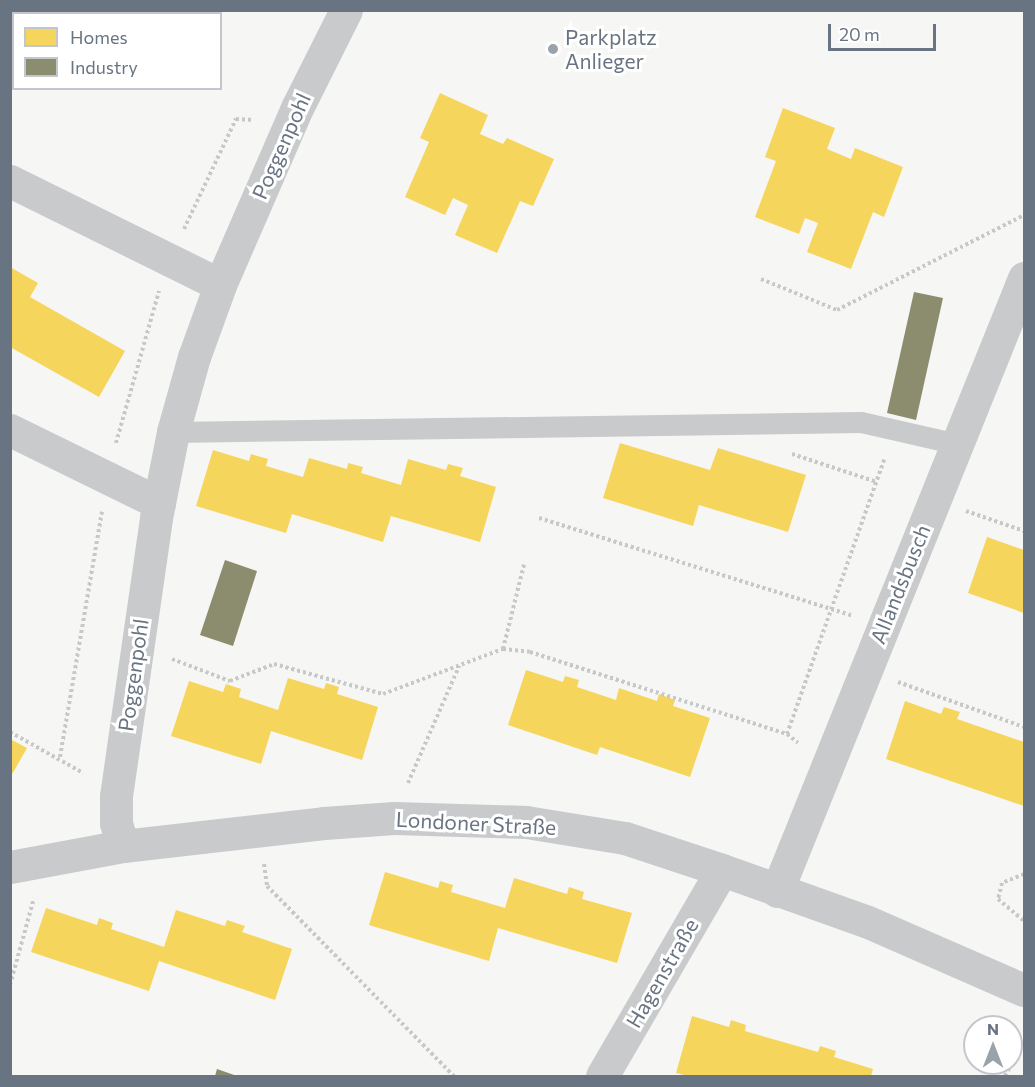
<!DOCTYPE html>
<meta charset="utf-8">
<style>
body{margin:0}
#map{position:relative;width:1035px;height:1087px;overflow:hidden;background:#f6f6f5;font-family:Commissioner,sans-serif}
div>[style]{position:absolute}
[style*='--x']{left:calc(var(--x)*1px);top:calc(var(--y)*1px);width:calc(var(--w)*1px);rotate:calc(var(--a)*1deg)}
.homes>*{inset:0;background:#f6d55c}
.industry>*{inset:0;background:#8c8c6e}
.path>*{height:4px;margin-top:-2px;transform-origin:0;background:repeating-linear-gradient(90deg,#c7c8c9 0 3px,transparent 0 6px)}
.service>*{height:21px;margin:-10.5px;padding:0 10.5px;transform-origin:10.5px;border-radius:10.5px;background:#c9cacb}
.minor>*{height:33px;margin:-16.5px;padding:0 16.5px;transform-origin:16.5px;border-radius:16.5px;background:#c9cacb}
.dots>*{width:16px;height:16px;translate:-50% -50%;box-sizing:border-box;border:3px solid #fff;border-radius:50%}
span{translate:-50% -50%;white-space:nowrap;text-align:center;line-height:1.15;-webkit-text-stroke:6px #fff;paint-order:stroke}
.poi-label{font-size:21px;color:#697482}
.left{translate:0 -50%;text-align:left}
.street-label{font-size:21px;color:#697482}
.frame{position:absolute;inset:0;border:12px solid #697482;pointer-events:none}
.legend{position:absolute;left:12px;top:12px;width:210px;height:78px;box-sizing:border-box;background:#fff;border:2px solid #c3c7cd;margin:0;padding:8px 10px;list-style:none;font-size:18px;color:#697482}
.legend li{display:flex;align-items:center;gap:12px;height:30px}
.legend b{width:30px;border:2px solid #c3c7cd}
.north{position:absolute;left:963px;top:1015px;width:60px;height:60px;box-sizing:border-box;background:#fff;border:2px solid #c3c7cd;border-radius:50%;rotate:0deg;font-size:16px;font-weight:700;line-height:24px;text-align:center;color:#697482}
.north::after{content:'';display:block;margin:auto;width:21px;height:27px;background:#9aa2aa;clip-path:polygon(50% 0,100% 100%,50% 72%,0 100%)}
.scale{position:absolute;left:828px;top:24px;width:108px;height:27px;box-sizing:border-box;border:3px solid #697482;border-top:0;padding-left:8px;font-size:18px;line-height:21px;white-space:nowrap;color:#697482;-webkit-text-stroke:4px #fff;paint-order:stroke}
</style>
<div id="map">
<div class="homes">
<i style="clip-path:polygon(60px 10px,189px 10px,187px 14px)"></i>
<i style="clip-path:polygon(440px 93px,488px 115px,480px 134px,503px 144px,507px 138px,554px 159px,533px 206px,520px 201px,497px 253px,455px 235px,468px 205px,453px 198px,445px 215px,405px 197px,429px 142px,420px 138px)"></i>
<i style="clip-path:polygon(783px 108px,835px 128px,827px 149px,851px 159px,855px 148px,903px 167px,884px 217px,873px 212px,851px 269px,807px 252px,818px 223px,805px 218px,799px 234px,755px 217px,776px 161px,765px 157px)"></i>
<i style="clip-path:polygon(10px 267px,38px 283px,30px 297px,125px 351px,99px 397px,10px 347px)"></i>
<i style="clip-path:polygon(620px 443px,710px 470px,718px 448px,806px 475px,788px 532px,699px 505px,693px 526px,603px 498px)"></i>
<i style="clip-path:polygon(213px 450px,249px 461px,251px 454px,268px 459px,266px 466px,303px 477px,309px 458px,347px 469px,348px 463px,363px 467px,361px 473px,401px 485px,408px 459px,446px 470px,448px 464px,463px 468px,460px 476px,496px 487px,480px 542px,391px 516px,383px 542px,292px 514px,286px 533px,196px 506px)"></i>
<i style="clip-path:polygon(987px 537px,1024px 550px,1024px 613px,968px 593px)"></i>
<i style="clip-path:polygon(526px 670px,563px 682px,565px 676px,579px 680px,577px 687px,616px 700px,619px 688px,657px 701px,659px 694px,675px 700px,673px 706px,710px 718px,690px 777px,600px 747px,597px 755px,508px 725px)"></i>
<i style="clip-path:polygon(288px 678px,324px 689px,326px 683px,339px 687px,337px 694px,378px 707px,362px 760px,271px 731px,261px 764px,171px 736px,189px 681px,223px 692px,226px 684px,241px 689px,239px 697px,278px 710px)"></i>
<i style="clip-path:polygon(905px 701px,941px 714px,944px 707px,960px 712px,957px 719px,1024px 742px,1024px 806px,886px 759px)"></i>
<i style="clip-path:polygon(10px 739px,27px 748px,10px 778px)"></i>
<i style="clip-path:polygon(385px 872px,438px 888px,440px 881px,453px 885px,451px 892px,505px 908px,514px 878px,567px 894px,569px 887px,584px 892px,582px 899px,632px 913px,617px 963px,498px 928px,489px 961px,369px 925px)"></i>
<i style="clip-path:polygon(46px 908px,97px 925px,99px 918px,113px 923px,111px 929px,164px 947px,176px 910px,225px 926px,227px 920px,245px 926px,242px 932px,292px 949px,275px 1000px,159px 961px,149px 991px,31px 952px)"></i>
<i style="clip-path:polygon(692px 1016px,729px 1027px,731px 1020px,746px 1025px,745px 1031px,818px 1052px,820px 1046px,836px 1051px,834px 1057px,873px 1069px,871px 1076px,689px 1076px,676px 1073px)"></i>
</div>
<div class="industry">
<i style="clip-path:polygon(914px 292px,943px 298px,916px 420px,887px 413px)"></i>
<i style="clip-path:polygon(225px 560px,257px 571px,233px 646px,200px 635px)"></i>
<i style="clip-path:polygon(217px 1069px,237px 1076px,215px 1076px)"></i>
</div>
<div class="path">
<i style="--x:184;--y:229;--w:122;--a:-64.7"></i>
<i style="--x:236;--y:119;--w:18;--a:3"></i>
<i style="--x:761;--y:279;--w:82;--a:22.2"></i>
<i style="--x:837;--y:310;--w:210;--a:-26.9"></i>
<i style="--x:116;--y:443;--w:158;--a:-74.2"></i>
<i style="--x:792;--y:454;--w:89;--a:18.2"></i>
<i style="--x:966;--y:511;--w:61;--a:19"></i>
<i style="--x:539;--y:518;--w:327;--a:17.3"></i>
<i style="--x:503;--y:649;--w:87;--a:-76"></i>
<i style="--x:172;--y:659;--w:62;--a:20.8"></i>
<i style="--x:230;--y:681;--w:47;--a:-21.1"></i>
<i style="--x:274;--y:664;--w:113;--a:15.4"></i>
<i style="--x:383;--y:694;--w:128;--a:-20.6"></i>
<i style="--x:503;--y:649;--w:27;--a:6"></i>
<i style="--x:530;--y:652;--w:270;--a:17.7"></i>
<i style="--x:787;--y:734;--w:14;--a:39"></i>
<i style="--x:898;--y:682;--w:134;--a:19.7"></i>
<i style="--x:10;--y:732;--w:84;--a:29.3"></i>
<i style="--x:787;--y:734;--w:293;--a:-70.5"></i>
<i style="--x:60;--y:757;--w:249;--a:-80.3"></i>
<i style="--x:408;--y:783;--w:128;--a:-66.4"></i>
<i style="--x:264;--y:864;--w:22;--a:82"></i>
<i style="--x:267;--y:886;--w:267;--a:45.5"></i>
<i style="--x:1024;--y:874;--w:24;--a:158"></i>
<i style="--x:1002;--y:883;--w:16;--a:104"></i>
<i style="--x:998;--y:899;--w:34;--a:40"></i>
<i style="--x:10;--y:985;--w:90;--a:-74.6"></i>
<i style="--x:1005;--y:1076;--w:40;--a:-62"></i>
</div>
<div class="service">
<i style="--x:173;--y:432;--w:688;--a:-0.83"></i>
<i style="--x:861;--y:422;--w:99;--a:12.8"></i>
</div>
<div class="minor">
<i style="--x:10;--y:181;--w:234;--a:26.3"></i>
<i style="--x:10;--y:430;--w:166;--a:26.1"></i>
<i style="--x:123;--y:846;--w:24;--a:-107"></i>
<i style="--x:116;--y:823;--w:27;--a:-90"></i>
<i style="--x:116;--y:796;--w:281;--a:-81.8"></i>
<i style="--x:156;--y:518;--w:88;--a:-78.8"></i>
<i style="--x:173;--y:432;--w:78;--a:-74.4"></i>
<i style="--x:194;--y:357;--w:77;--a:-70.1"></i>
<i style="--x:220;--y:285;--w:195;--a:-66.5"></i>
<i style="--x:298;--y:106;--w:107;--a:-63.4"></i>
<i style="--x:10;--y:867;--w:115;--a:-10.5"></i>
<i style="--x:123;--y:846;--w:202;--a:-6.5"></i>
<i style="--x:324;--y:823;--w:70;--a:-4.1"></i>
<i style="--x:394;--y:818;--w:132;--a:1.7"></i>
<i style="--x:526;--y:822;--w:100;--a:9.2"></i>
<i style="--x:625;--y:838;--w:102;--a:18.3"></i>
<i style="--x:722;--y:870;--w:155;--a:19.6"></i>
<i style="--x:868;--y:922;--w:170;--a:23.6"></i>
<i style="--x:777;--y:891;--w:661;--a:-68.05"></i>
<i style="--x:602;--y:1076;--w:238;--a:-59.8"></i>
</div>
<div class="dots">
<i style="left:553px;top:49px;background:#9aa2aa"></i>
</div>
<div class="poi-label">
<span class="left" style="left:565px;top:49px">Parkplatz<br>Anlieger</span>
</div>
<div class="street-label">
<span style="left:281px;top:146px;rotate:-66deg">Poggenpohl</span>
<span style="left:900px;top:584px;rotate:-68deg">Allandsbusch</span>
<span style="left:133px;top:675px;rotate:-82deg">Poggenpohl</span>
<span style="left:476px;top:823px;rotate:3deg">Londoner Straße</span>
<span style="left:662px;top:973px;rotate:-60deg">Hagenstraße</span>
</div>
<div class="frame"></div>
<ul class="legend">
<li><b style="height:16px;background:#f6d55c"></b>Homes</li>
<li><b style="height:16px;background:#8c8c6e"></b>Industry</li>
</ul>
<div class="north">N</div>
<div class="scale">20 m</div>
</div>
